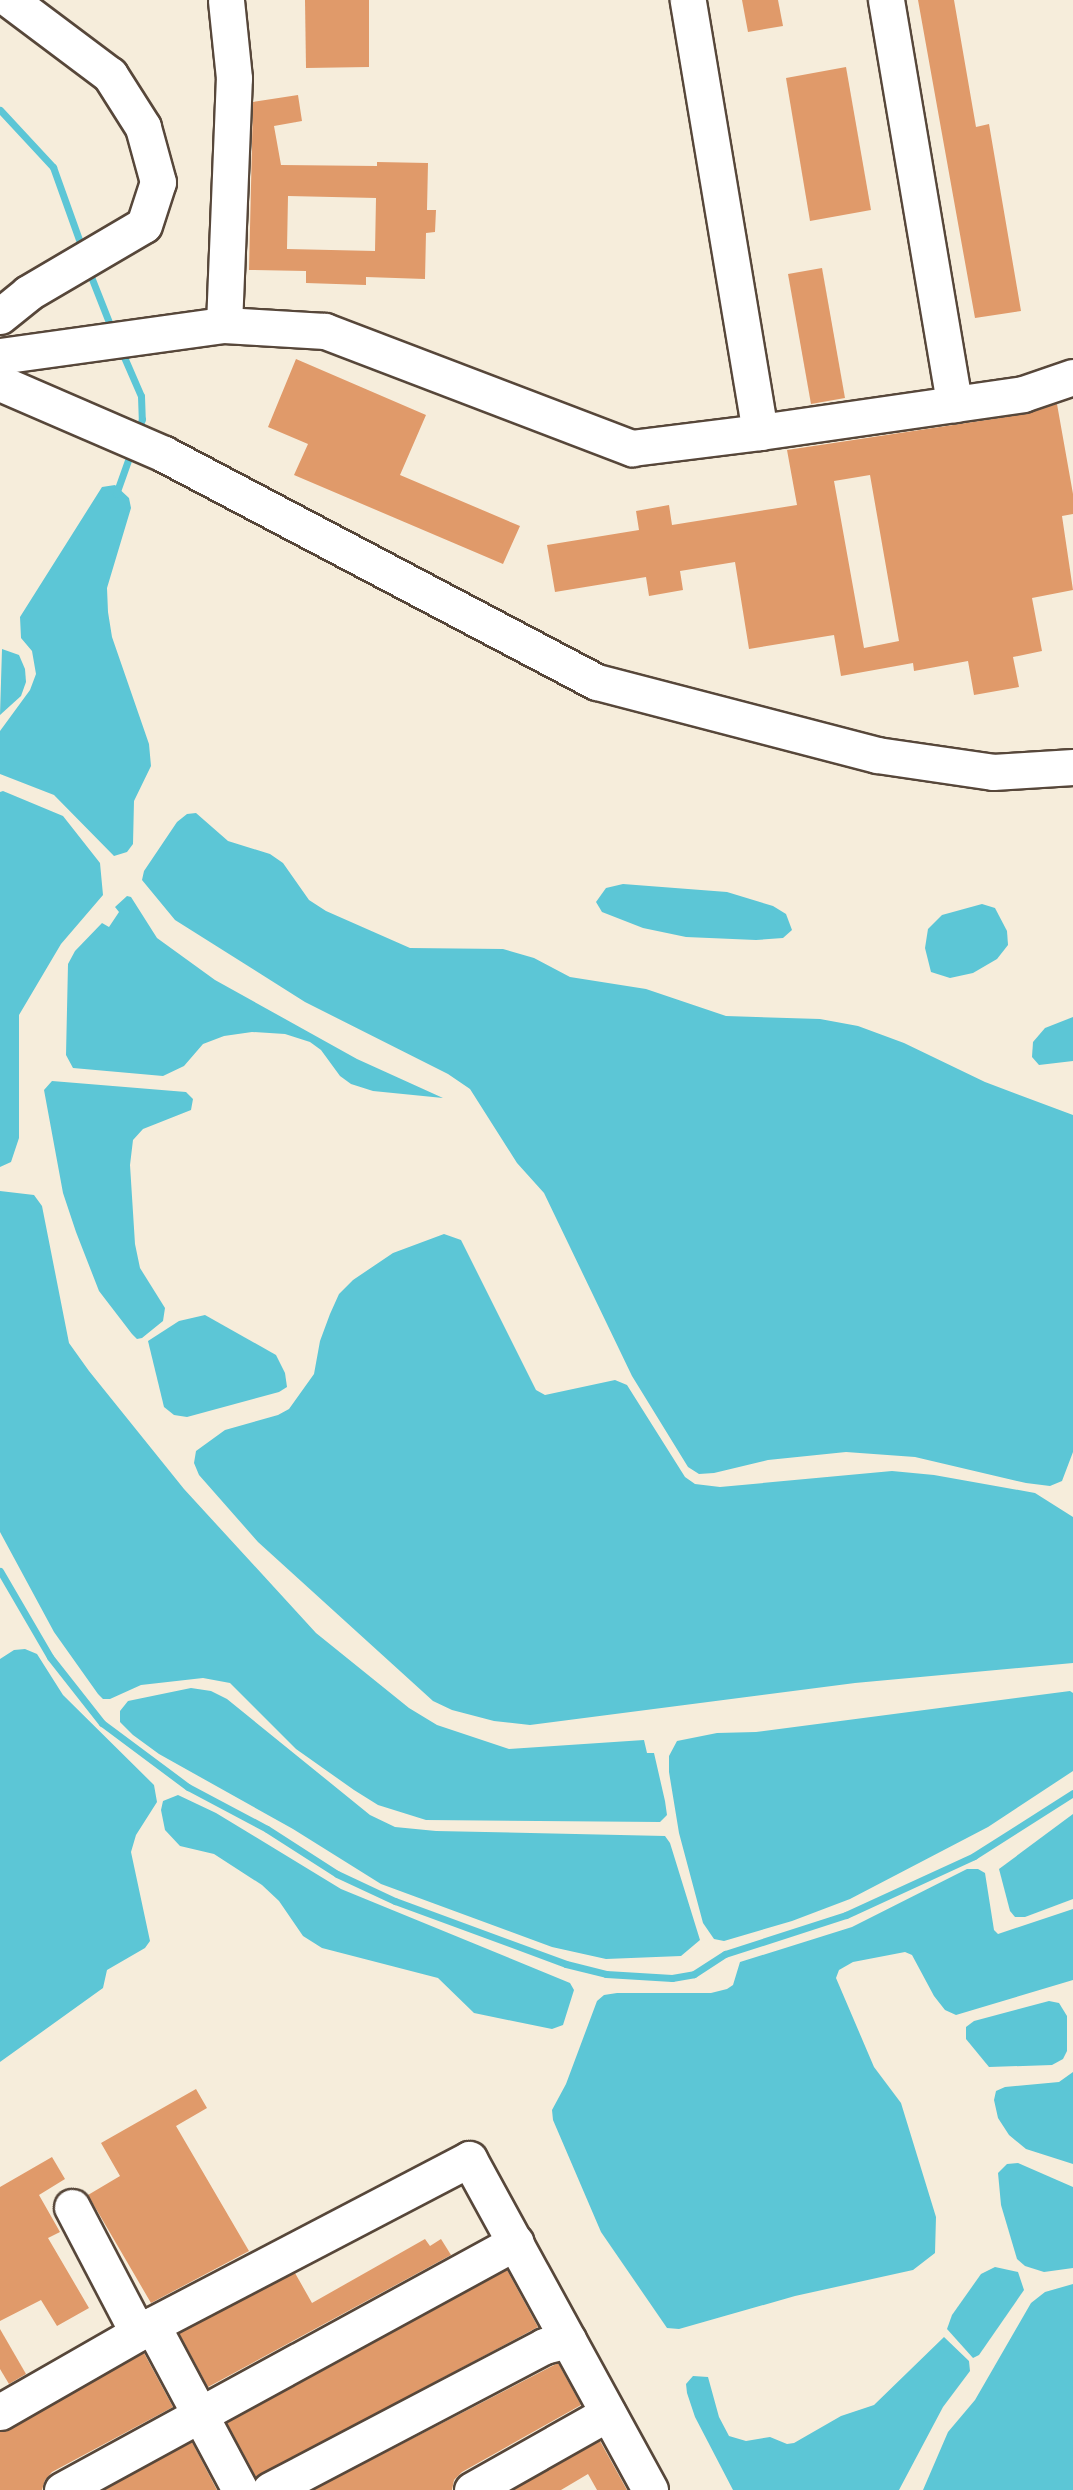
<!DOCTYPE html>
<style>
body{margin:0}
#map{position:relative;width:1073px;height:2490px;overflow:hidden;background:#f6eddb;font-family:"Gochi Hand",sans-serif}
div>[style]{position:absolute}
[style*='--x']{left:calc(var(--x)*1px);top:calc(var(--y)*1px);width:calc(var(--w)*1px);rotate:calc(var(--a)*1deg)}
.water>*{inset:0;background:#5cc6d6}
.stream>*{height:7px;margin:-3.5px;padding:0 3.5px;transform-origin:3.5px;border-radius:3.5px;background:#5cc6d6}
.building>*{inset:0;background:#e09a6a}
.roads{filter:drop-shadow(2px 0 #57473a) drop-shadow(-2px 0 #57473a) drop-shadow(0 2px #57473a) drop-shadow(0 -2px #57473a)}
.minor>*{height:35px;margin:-17.5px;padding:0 17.5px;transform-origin:17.5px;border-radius:17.5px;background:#fff}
span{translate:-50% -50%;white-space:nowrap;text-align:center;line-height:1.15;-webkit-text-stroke:5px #fdfcf7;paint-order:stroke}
</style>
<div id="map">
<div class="water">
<i style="clip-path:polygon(115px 485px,129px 498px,131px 508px,107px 588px,108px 612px,112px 637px,149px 744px,151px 766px,134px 801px,133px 844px,127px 852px,114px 856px,54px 795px,0 774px,0 731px,30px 690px,36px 674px,32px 651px,21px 638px,20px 617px,102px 487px)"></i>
<i style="clip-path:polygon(2px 649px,19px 655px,25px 669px,26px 682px,21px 696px,0 715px)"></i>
<i style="clip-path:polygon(3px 791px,63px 816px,100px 863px,103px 895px,61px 944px,19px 1015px,19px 1138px,11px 1162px,0 1167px,0 792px)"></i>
<i style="clip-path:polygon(196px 813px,228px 841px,270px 854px,283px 863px,309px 900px,326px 911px,410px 948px,503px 949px,534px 958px,570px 977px,646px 989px,726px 1016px,820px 1019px,858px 1026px,904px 1043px,985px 1082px,1073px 1115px,1073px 1452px,1062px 1481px,1050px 1486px,1026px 1483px,915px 1457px,846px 1452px,768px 1460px,714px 1473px,699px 1474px,688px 1467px,632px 1376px,544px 1193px,517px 1163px,470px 1089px,448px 1074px,305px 1002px,175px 920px,142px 880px,144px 871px,177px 822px,187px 814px)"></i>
<i style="clip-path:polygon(623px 884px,727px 892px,773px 906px,786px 914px,792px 930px,783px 938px,756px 940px,686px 937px,643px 928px,602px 912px,596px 902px,606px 888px)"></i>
<i style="clip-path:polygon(127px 896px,131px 897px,157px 938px,215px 980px,357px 1059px,443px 1098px,373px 1091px,351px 1084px,340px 1076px,321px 1050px,310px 1042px,285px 1034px,252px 1032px,224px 1036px,203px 1044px,184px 1066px,163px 1076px,73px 1068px,66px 1055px,68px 964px,75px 951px,102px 923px,109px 927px,119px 912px,115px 907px)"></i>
<i style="clip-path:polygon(982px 904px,995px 908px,1007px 931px,1008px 945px,997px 959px,973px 973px,950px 978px,931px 972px,925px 948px,928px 929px,942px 915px)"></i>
<i style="clip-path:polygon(1073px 1017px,1073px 1061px,1039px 1065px,1032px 1057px,1033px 1042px,1045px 1028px)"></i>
<i style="clip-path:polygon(52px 1081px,186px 1092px,193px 1099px,191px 1110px,143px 1129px,133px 1140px,130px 1165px,135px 1244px,140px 1268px,165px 1308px,163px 1321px,142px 1338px,137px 1339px,132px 1334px,99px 1291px,76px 1232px,63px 1193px,44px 1090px)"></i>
<i style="clip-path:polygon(0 1191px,34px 1195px,42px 1206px,69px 1343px,89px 1371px,184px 1489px,316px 1633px,409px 1708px,437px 1725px,509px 1749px,644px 1740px,647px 1753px,654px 1753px,665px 1801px,667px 1815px,660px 1822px,426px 1820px,378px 1805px,354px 1790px,296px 1749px,230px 1683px,203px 1678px,141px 1685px,110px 1699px,103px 1699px,98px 1694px,54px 1632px,0 1532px)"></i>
<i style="clip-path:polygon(444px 1234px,461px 1240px,536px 1390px,545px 1395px,615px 1380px,627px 1385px,685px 1477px,695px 1484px,720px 1487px,892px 1471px,934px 1475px,1035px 1493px,1073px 1517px,1073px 1663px,855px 1683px,530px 1725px,494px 1721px,452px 1710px,433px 1701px,258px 1542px,199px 1475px,194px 1463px,196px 1451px,225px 1430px,278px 1415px,289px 1409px,314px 1374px,320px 1341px,330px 1314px,339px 1294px,353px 1280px,393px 1253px)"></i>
<i style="clip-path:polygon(205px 1315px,276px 1355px,285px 1373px,287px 1387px,279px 1392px,187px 1417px,174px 1415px,164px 1407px,148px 1341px,179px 1321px)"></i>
<i style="clip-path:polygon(25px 1649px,37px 1654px,63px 1695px,154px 1785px,157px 1802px,136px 1835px,131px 1852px,150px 1941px,145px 1948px,107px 1970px,103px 1988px,0 2062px,0 1659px,14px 1650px)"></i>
<i style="clip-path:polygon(191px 1688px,211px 1691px,227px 1699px,370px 1815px,395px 1827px,436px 1831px,665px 1836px,670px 1843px,700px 1940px,681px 1956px,606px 1959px,552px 1947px,381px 1884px,293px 1829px,159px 1754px,133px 1735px,120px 1722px,120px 1711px,128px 1701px)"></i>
<i style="clip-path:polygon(1070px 1691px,1073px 1693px,1073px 1771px,988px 1827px,850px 1899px,792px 1921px,724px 1941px,714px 1939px,703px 1923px,679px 1833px,669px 1772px,669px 1756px,677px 1741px,717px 1733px,756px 1732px)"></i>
<i style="clip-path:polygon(178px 1795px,216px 1813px,341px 1889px,570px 1983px,574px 1990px,563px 2025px,552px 2029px,474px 2013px,438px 1978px,322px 1948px,303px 1936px,279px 1901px,262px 1885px,214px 1854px,180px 1846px,165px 1830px,161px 1810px,163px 1801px)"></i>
<i style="clip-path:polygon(1073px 1814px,1073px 1899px,1025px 1917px,1015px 1917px,1010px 1911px,999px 1869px)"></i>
<i style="clip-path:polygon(967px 1869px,978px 1869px,985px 1873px,994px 1930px,998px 1934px,1073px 1909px,1073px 1980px,956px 2015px,945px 2010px,934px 1996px,912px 1955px,905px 1952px,853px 1962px,839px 1970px,836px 1978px,874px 2067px,901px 2103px,936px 2217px,935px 2253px,913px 2270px,795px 2296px,679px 2329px,667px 2328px,601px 2232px,553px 2120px,552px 2110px,566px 2084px,597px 2001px,604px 1995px,617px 1993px,711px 1993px,727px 1989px,733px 1985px,740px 1962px,852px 1927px)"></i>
<i style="clip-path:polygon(1049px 2001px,1059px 2003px,1067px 2016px,1067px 2051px,1063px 2059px,1052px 2065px,989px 2067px,966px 2039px,966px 2027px,974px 2021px)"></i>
<i style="clip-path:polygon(1073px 2072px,1073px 2164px,1026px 2149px,1009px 2135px,998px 2118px,994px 2100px,996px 2091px,1005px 2087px,1059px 2082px)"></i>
<i style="clip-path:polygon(1018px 2163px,1073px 2187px,1073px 2268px,1044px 2272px,1025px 2266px,1017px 2259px,1001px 2205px,998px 2173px,1007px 2164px)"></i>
<i style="clip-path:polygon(995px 2267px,1018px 2272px,1024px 2290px,979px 2355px,973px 2358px,947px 2329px,952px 2315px,981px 2274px)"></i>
<i style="clip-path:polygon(1073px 2284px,1073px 2490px,923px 2490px,948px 2432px,975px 2400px,1031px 2303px,1045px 2292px)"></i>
<i style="clip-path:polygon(944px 2337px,969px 2361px,970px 2371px,943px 2407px,899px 2490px,733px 2490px,695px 2417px,687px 2393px,686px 2384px,693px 2376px,708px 2377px,719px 2417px,729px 2436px,746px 2441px,770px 2437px,787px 2444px,794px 2443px,841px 2416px,874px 2405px)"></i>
</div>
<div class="stream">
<i style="--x:0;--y:110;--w:78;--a:47.1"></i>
<i style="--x:53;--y:167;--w:89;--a:70.3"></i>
<i style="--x:88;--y:269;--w:66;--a:68.5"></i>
<i style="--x:121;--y:350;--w:50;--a:66.5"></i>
<i style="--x:141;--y:396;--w:23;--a:88"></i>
<i style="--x:142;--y:419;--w:13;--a:108"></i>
<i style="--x:116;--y:494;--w:48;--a:-70.4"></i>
<i style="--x:0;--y:1571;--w:99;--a:59.8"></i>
<i style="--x:50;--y:1657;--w:84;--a:51.8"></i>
<i style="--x:102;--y:1723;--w:107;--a:36.7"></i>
<i style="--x:188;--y:1787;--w:89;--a:28"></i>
<i style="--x:267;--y:1829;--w:83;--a:32.7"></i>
<i style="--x:337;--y:1874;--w:64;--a:25"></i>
<i style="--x:395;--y:1901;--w:182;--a:20.2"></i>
<i style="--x:566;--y:1964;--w:41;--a:14"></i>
<i style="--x:606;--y:1974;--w:66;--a:3.5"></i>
<i style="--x:672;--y:1978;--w:22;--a:-10"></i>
<i style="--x:694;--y:1974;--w:37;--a:-33"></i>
<i style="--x:725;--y:1954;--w:127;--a:-17.9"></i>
<i style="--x:846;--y:1915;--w:141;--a:-24.7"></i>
<i style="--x:974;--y:1856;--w:117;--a:-32.5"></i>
</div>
<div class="building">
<i style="clip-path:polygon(305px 0,369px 0,369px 67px,306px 68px)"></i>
<i style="clip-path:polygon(742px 0,778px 0,783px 26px,748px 32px)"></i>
<i style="clip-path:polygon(918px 0,954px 0,976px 127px,989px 124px,1021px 311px,975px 318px)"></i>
<i style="clip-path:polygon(846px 67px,871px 210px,810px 221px,786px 78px)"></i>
<i style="clip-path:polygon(evenodd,298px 95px,302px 121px,274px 126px,281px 165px,377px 166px,377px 162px,428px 163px,427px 210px,436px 210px,435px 232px,426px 233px,425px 279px,366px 277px,366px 285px,306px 283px,306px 271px,249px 270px,253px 102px,298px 95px,288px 196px,376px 198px,375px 251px,287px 249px,288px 196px)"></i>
<i style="clip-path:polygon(822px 268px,845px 398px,811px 404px,788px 274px)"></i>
<i style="clip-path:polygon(296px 359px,426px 415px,400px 475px,520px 526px,503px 564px,294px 475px,308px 444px,268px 427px)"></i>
<i style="clip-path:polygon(evenodd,1057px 404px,1073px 494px,1073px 514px,1062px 516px,1073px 590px,1032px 598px,1042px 651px,1013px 657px,1019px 687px,974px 695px,968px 661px,914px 671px,913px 663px,841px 676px,834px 635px,749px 649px,735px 562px,680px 571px,683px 590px,649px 596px,646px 577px,555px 592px,547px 545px,639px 530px,636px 511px,669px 505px,672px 525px,797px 505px,787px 450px,1026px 414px,1057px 404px,870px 475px,899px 641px,864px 648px,834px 481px,870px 475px)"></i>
<i style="clip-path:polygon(196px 2089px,207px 2108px,176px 2126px,249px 2251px,151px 2303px,88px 2195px,120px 2176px,101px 2143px)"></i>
<i style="clip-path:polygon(52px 2157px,65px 2179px,39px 2195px,60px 2232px,48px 2238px,89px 2308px,57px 2326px,41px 2300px,0 2321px,0 2187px)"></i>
<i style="clip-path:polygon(425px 2239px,430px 2246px,441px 2239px,451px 2255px,208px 2387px,179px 2333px,295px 2273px,312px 2303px)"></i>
<i style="clip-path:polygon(507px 2270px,538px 2327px,256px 2477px,227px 2423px)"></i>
<i style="clip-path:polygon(0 2329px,26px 2374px,9px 2384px,0 2369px)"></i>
<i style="clip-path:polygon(144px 2353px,173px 2407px,52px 2472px,45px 2480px,42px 2490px,0 2490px,0 2432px,10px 2429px)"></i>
<i style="clip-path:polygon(558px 2363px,581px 2405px,462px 2472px,454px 2480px,452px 2490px,313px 2490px)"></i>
<i style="clip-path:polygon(600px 2441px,627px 2490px,597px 2490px,588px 2474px,561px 2490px,513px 2490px)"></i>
<i style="clip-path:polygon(192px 2442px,217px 2490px,104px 2490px)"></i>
</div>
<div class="roads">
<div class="minor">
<i style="--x:886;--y:0;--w:410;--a:80.4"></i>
<i style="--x:0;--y:316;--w:36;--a:-39"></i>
<i style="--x:28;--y:293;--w:134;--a:-30.4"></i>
<i style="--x:144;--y:225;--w:45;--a:-72"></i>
<i style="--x:158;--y:182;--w:57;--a:-105.3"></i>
<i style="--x:143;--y:127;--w:62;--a:-122.4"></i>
<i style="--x:110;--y:75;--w:125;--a:-143.1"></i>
<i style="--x:224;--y:325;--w:247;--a:-87.7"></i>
<i style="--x:234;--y:78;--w:78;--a:-95.9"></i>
<i style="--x:0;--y:356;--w:226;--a:-7.9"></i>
<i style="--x:224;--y:325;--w:101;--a:3.4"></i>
<i style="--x:325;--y:331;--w:329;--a:20.9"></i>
<i style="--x:632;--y:448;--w:129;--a:-7.1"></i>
<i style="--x:760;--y:432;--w:438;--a:-99.5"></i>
<i style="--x:0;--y:383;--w:179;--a:23.4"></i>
<i style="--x:164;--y:454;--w:489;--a:27.8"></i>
<i style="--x:597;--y:682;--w:289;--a:14.6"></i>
<i style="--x:877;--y:755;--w:117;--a:8.3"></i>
<i style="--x:993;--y:772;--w:80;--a:-3.6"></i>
<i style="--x:760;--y:432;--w:266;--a:-8.2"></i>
<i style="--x:1023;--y:394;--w:53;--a:-18.8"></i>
<i style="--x:72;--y:2207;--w:142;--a:62.4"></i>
<i style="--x:152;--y:2325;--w:187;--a:61.9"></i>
<i style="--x:0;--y:2412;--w:175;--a:-29.8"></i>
<i style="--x:152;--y:2325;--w:358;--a:-27.6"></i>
<i style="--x:469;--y:2159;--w:377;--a:61.3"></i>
<i style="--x:62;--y:2490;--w:517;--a:-28.65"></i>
<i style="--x:270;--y:2490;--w:310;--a:-27.7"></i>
<i style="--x:544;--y:2346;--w:25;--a:-14"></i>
<i style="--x:472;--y:2490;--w:156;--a:-29.5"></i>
</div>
</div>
</div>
